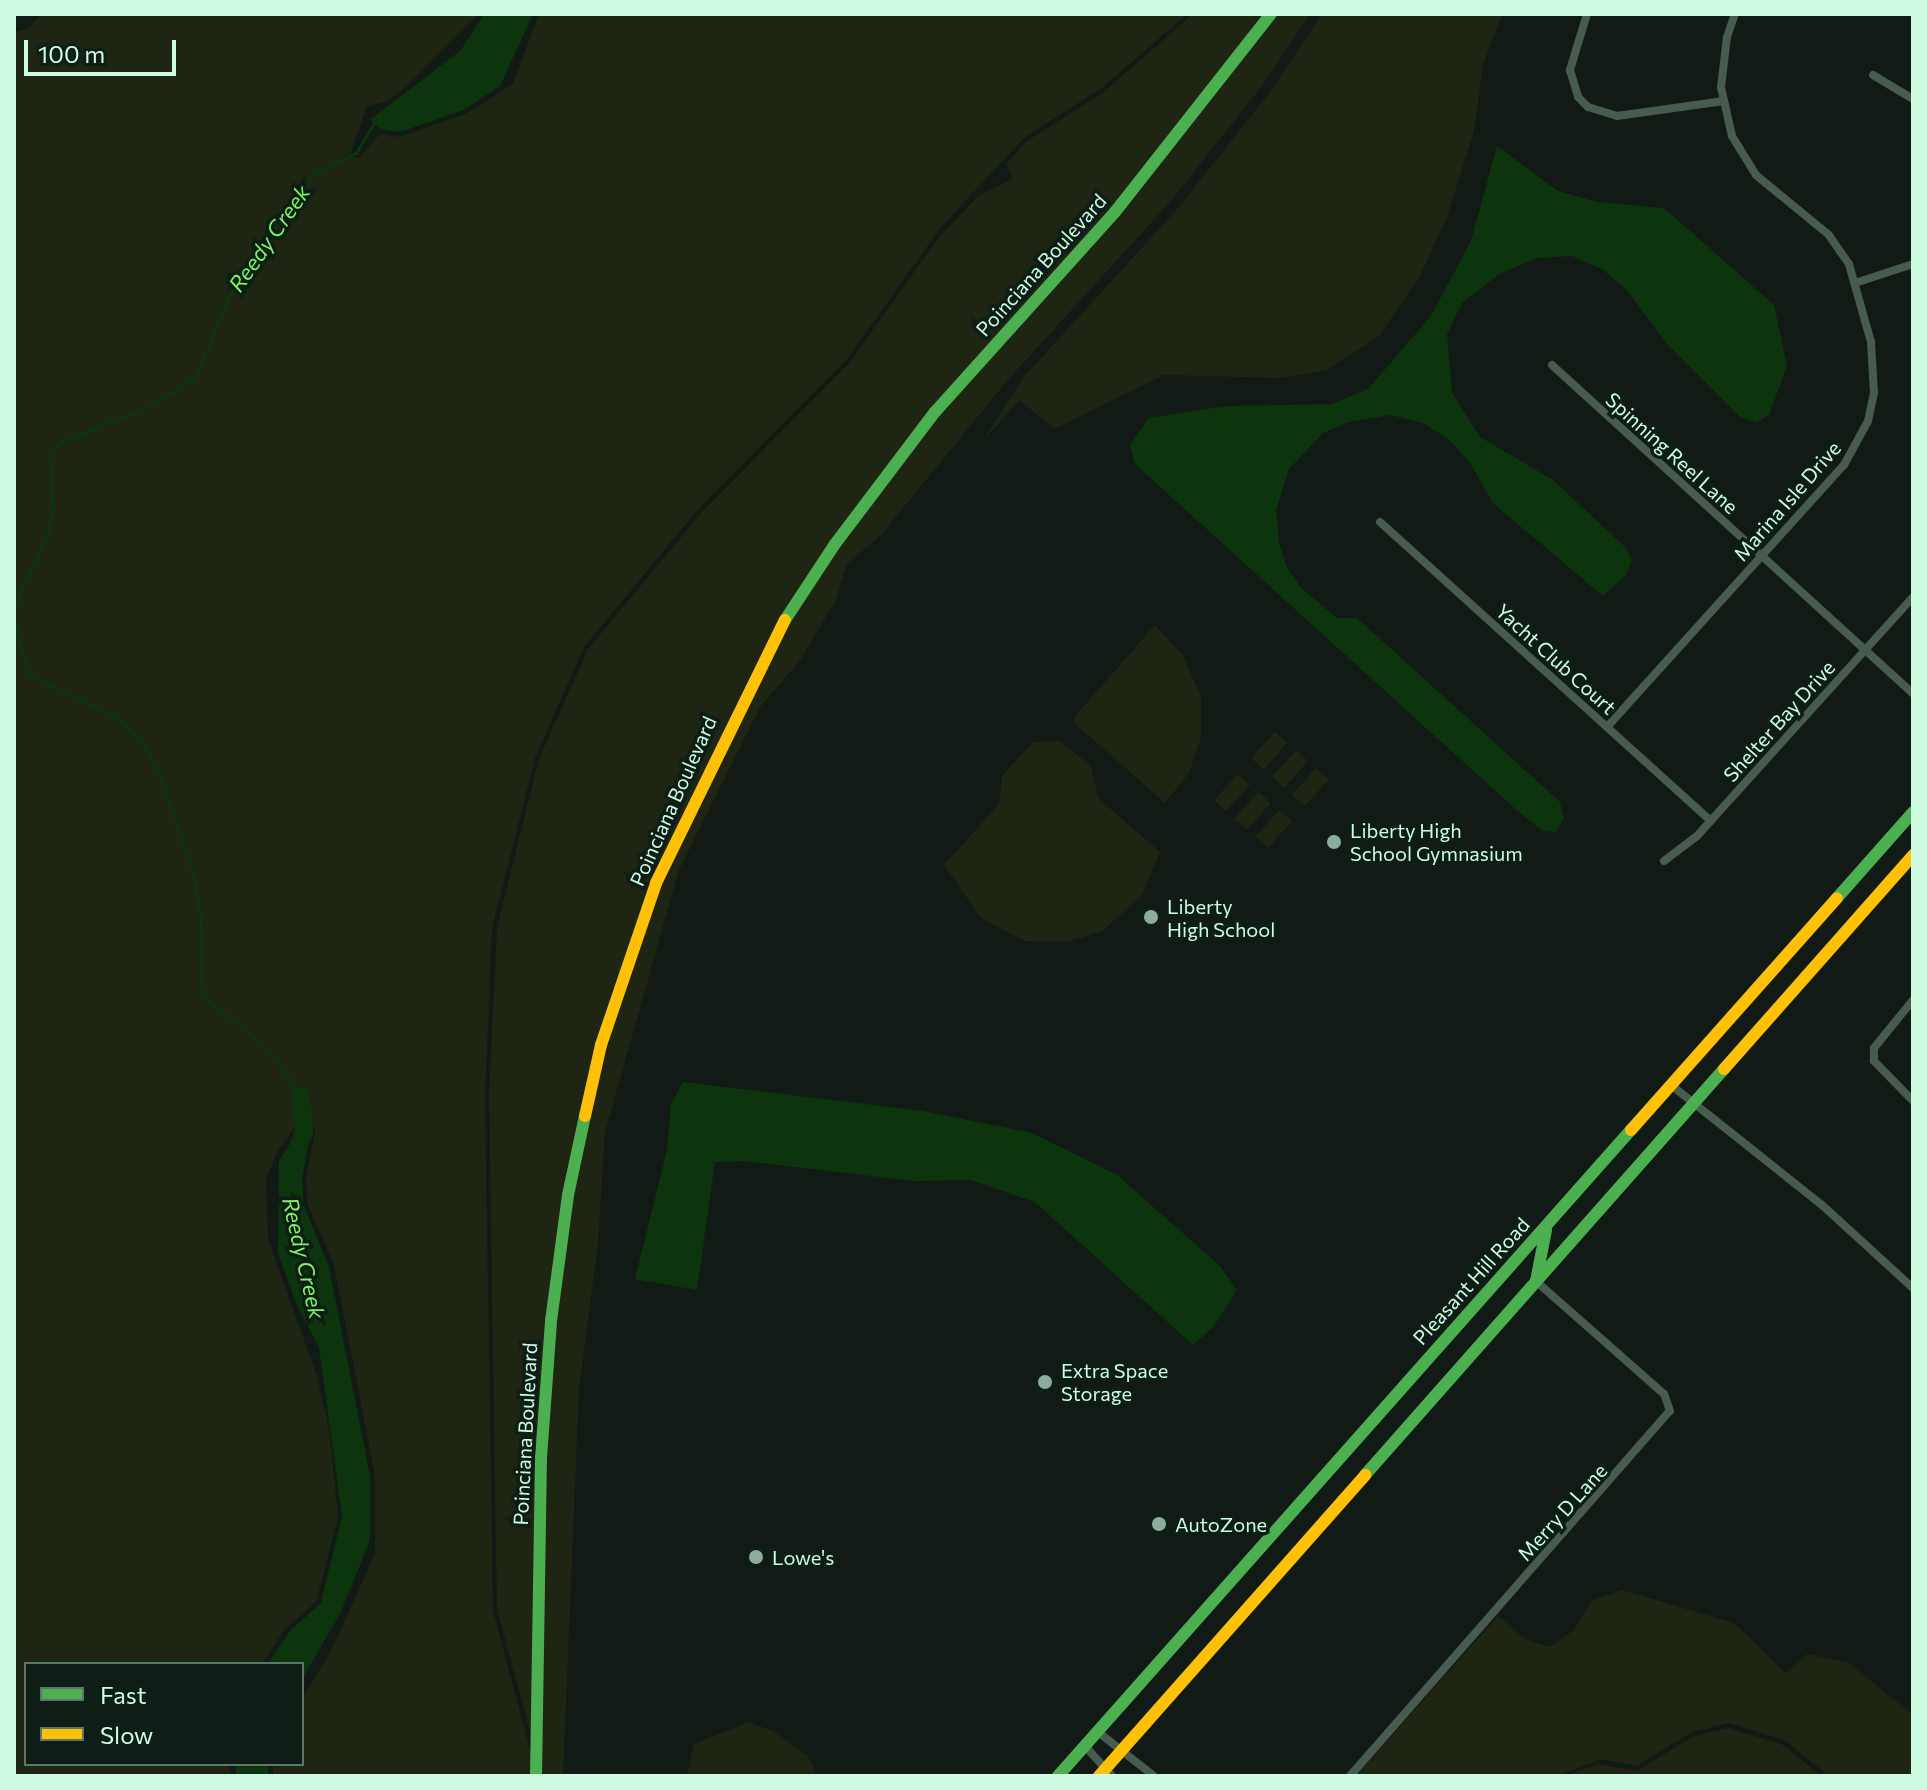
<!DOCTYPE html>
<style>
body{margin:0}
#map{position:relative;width:1927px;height:1790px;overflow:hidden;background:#121a16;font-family:Commissioner,sans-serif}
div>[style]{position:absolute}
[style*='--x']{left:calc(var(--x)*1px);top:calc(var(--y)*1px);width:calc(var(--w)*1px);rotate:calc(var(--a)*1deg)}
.green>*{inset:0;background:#1e2512}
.water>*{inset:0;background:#0d350d}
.stream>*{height:3px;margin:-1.5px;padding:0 1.5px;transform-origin:1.5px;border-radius:1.5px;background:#0d350d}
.river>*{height:18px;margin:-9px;padding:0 9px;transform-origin:9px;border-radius:9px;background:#0d350d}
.street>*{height:8px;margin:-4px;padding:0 4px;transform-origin:4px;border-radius:4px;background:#475b4f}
.fast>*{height:12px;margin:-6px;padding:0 6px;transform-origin:6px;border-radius:6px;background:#4caf50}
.slow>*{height:12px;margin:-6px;padding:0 6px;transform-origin:6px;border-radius:6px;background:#ffc107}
.dots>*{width:22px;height:22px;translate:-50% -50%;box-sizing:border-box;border:4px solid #0e1e16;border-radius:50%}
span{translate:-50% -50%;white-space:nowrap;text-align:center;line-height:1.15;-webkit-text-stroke:7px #0e1e16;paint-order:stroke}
.street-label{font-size:20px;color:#cefce3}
.poi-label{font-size:20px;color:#cefce3}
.left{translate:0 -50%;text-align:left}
.water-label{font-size:22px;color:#7ef463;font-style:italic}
.frame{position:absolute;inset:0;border:16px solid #cefce3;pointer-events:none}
.legend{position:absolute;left:24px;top:1662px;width:280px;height:104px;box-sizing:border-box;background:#0e1e16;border:2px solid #5b7768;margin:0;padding:10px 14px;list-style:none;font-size:24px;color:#cefce3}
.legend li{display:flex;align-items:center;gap:16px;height:40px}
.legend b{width:40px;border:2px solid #5b7768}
.scale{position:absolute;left:24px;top:40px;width:152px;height:36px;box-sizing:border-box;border:4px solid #cefce3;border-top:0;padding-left:10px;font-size:24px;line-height:28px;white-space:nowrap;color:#cefce3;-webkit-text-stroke:6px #0e1e16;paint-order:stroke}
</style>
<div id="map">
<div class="green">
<i style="clip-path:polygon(41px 14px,479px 14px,408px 85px,388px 101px,367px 106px,350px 155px,359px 158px,380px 134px,400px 137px,465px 114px,513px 84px,539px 14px,1187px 14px,1103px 87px,1024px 138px,941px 227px,847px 359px,699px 508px,584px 647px,535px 758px,492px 928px,485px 1096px,493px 1611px,537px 1776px,273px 1776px,273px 1764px,302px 1764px,302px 1698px,331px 1651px,375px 1554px,375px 1475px,334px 1265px,308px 1205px,306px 1179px,315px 1131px,304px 1114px,277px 1152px,266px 1179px,268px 1239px,317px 1376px,330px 1434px,338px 1517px,316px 1602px,285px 1629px,262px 1664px,26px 1664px,26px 1764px,230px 1764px,231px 1776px,14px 1776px,14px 32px,29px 28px)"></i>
<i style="clip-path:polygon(1193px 14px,1310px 14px,1262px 86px,1170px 202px,1007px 381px,881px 535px,847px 564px,836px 600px,799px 662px,760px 707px,679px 870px,605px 1132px,598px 1243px,579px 1390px,563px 1776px,542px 1776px,497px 1609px,489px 1095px,497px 927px,539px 759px,588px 649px,703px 511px,850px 362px,937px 240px,979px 195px,1013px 179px,1006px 164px,1026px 142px,1105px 91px)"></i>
<i style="clip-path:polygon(1322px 14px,1502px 14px,1483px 65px,1474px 131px,1447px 218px,1419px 278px,1379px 336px,1327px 370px,1281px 378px,1164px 375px,1055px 429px,1019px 400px,982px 442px,1023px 378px,1178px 208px,1270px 92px)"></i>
<i style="clip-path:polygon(1155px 625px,1183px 655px,1201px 697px,1201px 737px,1189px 773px,1165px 803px,1074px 723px,1075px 716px)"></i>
<i style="clip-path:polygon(1275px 732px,1287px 743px,1264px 770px,1251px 758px)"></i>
<i style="clip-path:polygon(1059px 741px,1091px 766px,1098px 798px,1160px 852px,1142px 896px,1102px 931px,1067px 942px,1024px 941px,981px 918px,944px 865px,999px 804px,1002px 776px,1033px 742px)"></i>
<i style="clip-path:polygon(1296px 750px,1308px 761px,1284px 788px,1272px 777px)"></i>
<i style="clip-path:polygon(1316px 768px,1329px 779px,1305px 806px,1292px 795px)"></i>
<i style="clip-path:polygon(1238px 774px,1250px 785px,1226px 811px,1214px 800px)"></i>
<i style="clip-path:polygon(1258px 792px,1271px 803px,1247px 830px,1234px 819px)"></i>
<i style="clip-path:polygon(1279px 810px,1292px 821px,1268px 848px,1255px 837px)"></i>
<i style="clip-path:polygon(1622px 1590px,1734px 1623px,1786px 1673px,1807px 1654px,1848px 1662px,1913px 1715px,1913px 1776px,1829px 1776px,1786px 1741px,1729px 1723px,1692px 1732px,1636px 1766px,1601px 1759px,1557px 1776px,1356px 1776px,1498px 1616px,1525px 1639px,1550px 1647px,1574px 1630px,1591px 1601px)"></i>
<i style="clip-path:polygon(749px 1722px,773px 1731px,808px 1756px,817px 1776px,687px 1776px,694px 1744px)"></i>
<i style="clip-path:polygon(1729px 1728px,1783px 1745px,1821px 1776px,1563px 1776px,1600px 1764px,1636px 1771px,1694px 1736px)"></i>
</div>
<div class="water">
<i style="clip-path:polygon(484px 14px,533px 14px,500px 86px,464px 110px,400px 132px,380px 129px,370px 120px,461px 50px)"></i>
<i style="clip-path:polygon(1497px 146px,1558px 191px,1597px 202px,1664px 208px,1774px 305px,1787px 366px,1769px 415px,1756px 423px,1739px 416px,1667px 344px,1627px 290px,1602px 269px,1572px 256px,1537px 258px,1499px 274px,1462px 303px,1447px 334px,1452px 393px,1480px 437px,1553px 480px,1625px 547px,1632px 560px,1626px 575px,1603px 596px,1493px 503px,1469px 461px,1447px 438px,1423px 423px,1391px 415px,1348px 422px,1323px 433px,1289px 469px,1276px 510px,1279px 542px,1286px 566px,1301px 588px,1337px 618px,1357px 618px,1560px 802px,1564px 819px,1556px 832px,1542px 831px,1511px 805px,1135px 464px,1130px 445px,1149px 418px,1227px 406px,1332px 404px,1368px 389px,1431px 316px,1471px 241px)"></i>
<i style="clip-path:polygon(683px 1082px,923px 1111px,1032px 1133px,1117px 1175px,1219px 1265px,1237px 1290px,1214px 1326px,1193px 1345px,1035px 1202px,971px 1180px,914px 1181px,745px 1161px,715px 1162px,697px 1290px,635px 1279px,667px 1150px,671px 1104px)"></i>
<i style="clip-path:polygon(304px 1122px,310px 1132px,302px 1179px,304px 1206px,329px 1267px,370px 1476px,370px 1540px,340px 1614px,302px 1679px,302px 1664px,268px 1664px,289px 1632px,321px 1603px,342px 1516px,319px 1347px,298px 1308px,278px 1253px,279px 1161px)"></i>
<i style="clip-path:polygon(235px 1764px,269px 1764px,268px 1776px,236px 1776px)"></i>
</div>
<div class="stream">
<i style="--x:14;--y:607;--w:79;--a:-65.4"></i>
<i style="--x:47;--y:535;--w:26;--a:-77"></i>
<i style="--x:53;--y:510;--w:55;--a:-93.1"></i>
<i style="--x:50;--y:455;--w:17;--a:-50"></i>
<i style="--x:61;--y:442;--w:94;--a:-21.9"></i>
<i style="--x:148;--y:407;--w:55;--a:-31.7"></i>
<i style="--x:195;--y:378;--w:114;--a:-67.3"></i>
<i style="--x:239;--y:273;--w:128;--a:-52.6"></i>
<i style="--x:317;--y:171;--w:43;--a:-24.8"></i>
<i style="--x:356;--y:153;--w:37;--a:-59"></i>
<i style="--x:14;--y:619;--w:58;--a:76"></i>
<i style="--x:28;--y:675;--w:98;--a:25.3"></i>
<i style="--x:117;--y:717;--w:37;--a:46"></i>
<i style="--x:143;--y:744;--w:31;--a:59"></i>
<i style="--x:159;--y:771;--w:103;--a:71.4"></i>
<i style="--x:192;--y:869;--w:46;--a:79.9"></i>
<i style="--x:200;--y:914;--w:81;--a:88.6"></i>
<i style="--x:202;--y:995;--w:89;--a:39.6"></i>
<i style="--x:271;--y:1052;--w:53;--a:55.7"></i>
</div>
<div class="river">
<i style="--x:299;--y:1144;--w:13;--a:-67"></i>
<i style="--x:304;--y:1132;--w:36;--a:-95"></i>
</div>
<div class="street">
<i style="--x:1587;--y:14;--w:59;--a:106.9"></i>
<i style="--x:1570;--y:70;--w:28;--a:73"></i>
<i style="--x:1578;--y:97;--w:14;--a:45"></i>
<i style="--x:1588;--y:107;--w:30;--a:17"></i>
<i style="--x:1617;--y:116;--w:108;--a:-8"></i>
<i style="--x:1873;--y:75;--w:47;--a:31"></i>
<i style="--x:1855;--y:283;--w:61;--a:-18.1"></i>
<i style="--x:1552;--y:365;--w:488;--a:42.3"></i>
<i style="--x:1380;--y:522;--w:446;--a:42.1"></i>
<i style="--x:1607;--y:727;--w:353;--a:-47.9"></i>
<i style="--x:1844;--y:465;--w:50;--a:-61.4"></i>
<i style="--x:1868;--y:421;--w:29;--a:-78"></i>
<i style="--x:1874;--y:393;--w:51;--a:-93.4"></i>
<i style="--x:1871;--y:342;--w:81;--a:-105.8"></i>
<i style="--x:1849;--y:264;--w:35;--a:-125"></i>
<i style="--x:1829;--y:235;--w:94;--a:-140.6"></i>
<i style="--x:1756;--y:175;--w:46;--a:-121.6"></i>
<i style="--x:1732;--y:136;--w:50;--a:-102.7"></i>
<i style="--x:1721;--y:87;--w:50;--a:-83.2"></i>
<i style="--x:1727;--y:37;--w:24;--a:-71"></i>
<i style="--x:1664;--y:861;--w:41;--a:-37.1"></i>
<i style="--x:1697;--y:836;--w:322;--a:-47.9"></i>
<i style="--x:1913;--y:1000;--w:62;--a:129.1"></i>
<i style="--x:1874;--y:1048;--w:13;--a:90"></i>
<i style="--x:1874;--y:1061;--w:56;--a:45.7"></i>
<i style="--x:1671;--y:1085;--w:193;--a:38.5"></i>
<i style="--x:1822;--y:1205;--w:123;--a:42.4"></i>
<i style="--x:1098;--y:1732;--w:71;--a:38.2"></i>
<i style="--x:1085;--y:1746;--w:40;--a:48"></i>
<i style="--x:1350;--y:1776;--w:485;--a:-48.8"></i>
<i style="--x:1670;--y:1411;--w:18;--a:-109"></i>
<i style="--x:1664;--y:1394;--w:171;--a:-138.6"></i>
</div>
<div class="fast">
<i style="--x:785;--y:620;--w:91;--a:-56.7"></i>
<i style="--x:835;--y:544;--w:166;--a:-52.9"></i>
<i style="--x:935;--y:412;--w:269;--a:-48"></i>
<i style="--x:1115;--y:212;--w:252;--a:-51.8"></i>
<i style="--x:1837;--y:898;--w:115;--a:-48.5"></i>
<i style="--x:1536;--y:1281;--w:52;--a:-78.9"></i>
<i style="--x:1365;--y:1475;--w:542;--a:-48.52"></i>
<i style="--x:536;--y:1776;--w:318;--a:-89.1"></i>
<i style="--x:541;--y:1458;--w:137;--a:-85.8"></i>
<i style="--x:551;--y:1321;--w:127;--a:-82.3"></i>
<i style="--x:568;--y:1195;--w:81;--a:-77.9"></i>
<i style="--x:1058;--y:1776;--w:864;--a:-48.43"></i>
</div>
<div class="slow">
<i style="--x:1724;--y:1069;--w:286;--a:-48.5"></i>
<i style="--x:585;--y:1116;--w:73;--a:-77.3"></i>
<i style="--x:601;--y:1045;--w:171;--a:-71.2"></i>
<i style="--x:656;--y:883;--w:293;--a:-63.9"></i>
<i style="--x:1631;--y:1130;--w:310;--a:-48.4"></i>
<i style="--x:1099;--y:1776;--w:402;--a:-48.5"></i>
</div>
<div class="dots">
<i style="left:1334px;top:842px;background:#8cad9b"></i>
<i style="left:1151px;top:917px;background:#8cad9b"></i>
<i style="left:1045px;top:1382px;background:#8cad9b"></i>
<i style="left:1159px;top:1524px;background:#8cad9b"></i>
<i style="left:756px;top:1557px;background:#8cad9b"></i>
</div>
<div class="street-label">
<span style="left:1041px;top:265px;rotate:-48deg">Poinciana Boulevard</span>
<span style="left:1672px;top:453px;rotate:42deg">Spinning Reel Lane</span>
<span style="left:1787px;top:501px;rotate:-49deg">Marina Isle Drive</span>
<span style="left:1556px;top:659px;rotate:42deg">Yacht Club Court</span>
<span style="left:1779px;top:721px;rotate:-48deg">Shelter Bay Drive</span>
<span style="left:673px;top:801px;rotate:-66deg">Poinciana Boulevard</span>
<span style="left:1471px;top:1281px;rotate:-48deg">Pleasant Hill Road</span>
<span style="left:525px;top:1434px;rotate:-87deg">Poinciana Boulevard</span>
<span style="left:1562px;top:1512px;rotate:-48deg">Merry D Lane</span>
</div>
<div class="poi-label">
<span class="left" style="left:1350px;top:842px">Liberty High<br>School Gymnasium</span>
<span class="left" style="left:1167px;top:918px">Liberty<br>High School</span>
<span class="left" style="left:1061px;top:1382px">Extra Space<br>Storage</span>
<span class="left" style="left:1175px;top:1524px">AutoZone</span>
<span class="left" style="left:772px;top:1557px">Lowe's</span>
</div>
<div class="water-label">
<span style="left:269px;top:238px;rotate:-55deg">Reedy Creek</span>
<span style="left:304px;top:1258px;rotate:77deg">Reedy Creek</span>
</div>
<div class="frame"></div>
<ul class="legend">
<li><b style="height:10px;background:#4caf50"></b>Fast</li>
<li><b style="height:10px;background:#ffc107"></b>Slow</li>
</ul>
<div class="scale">100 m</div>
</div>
